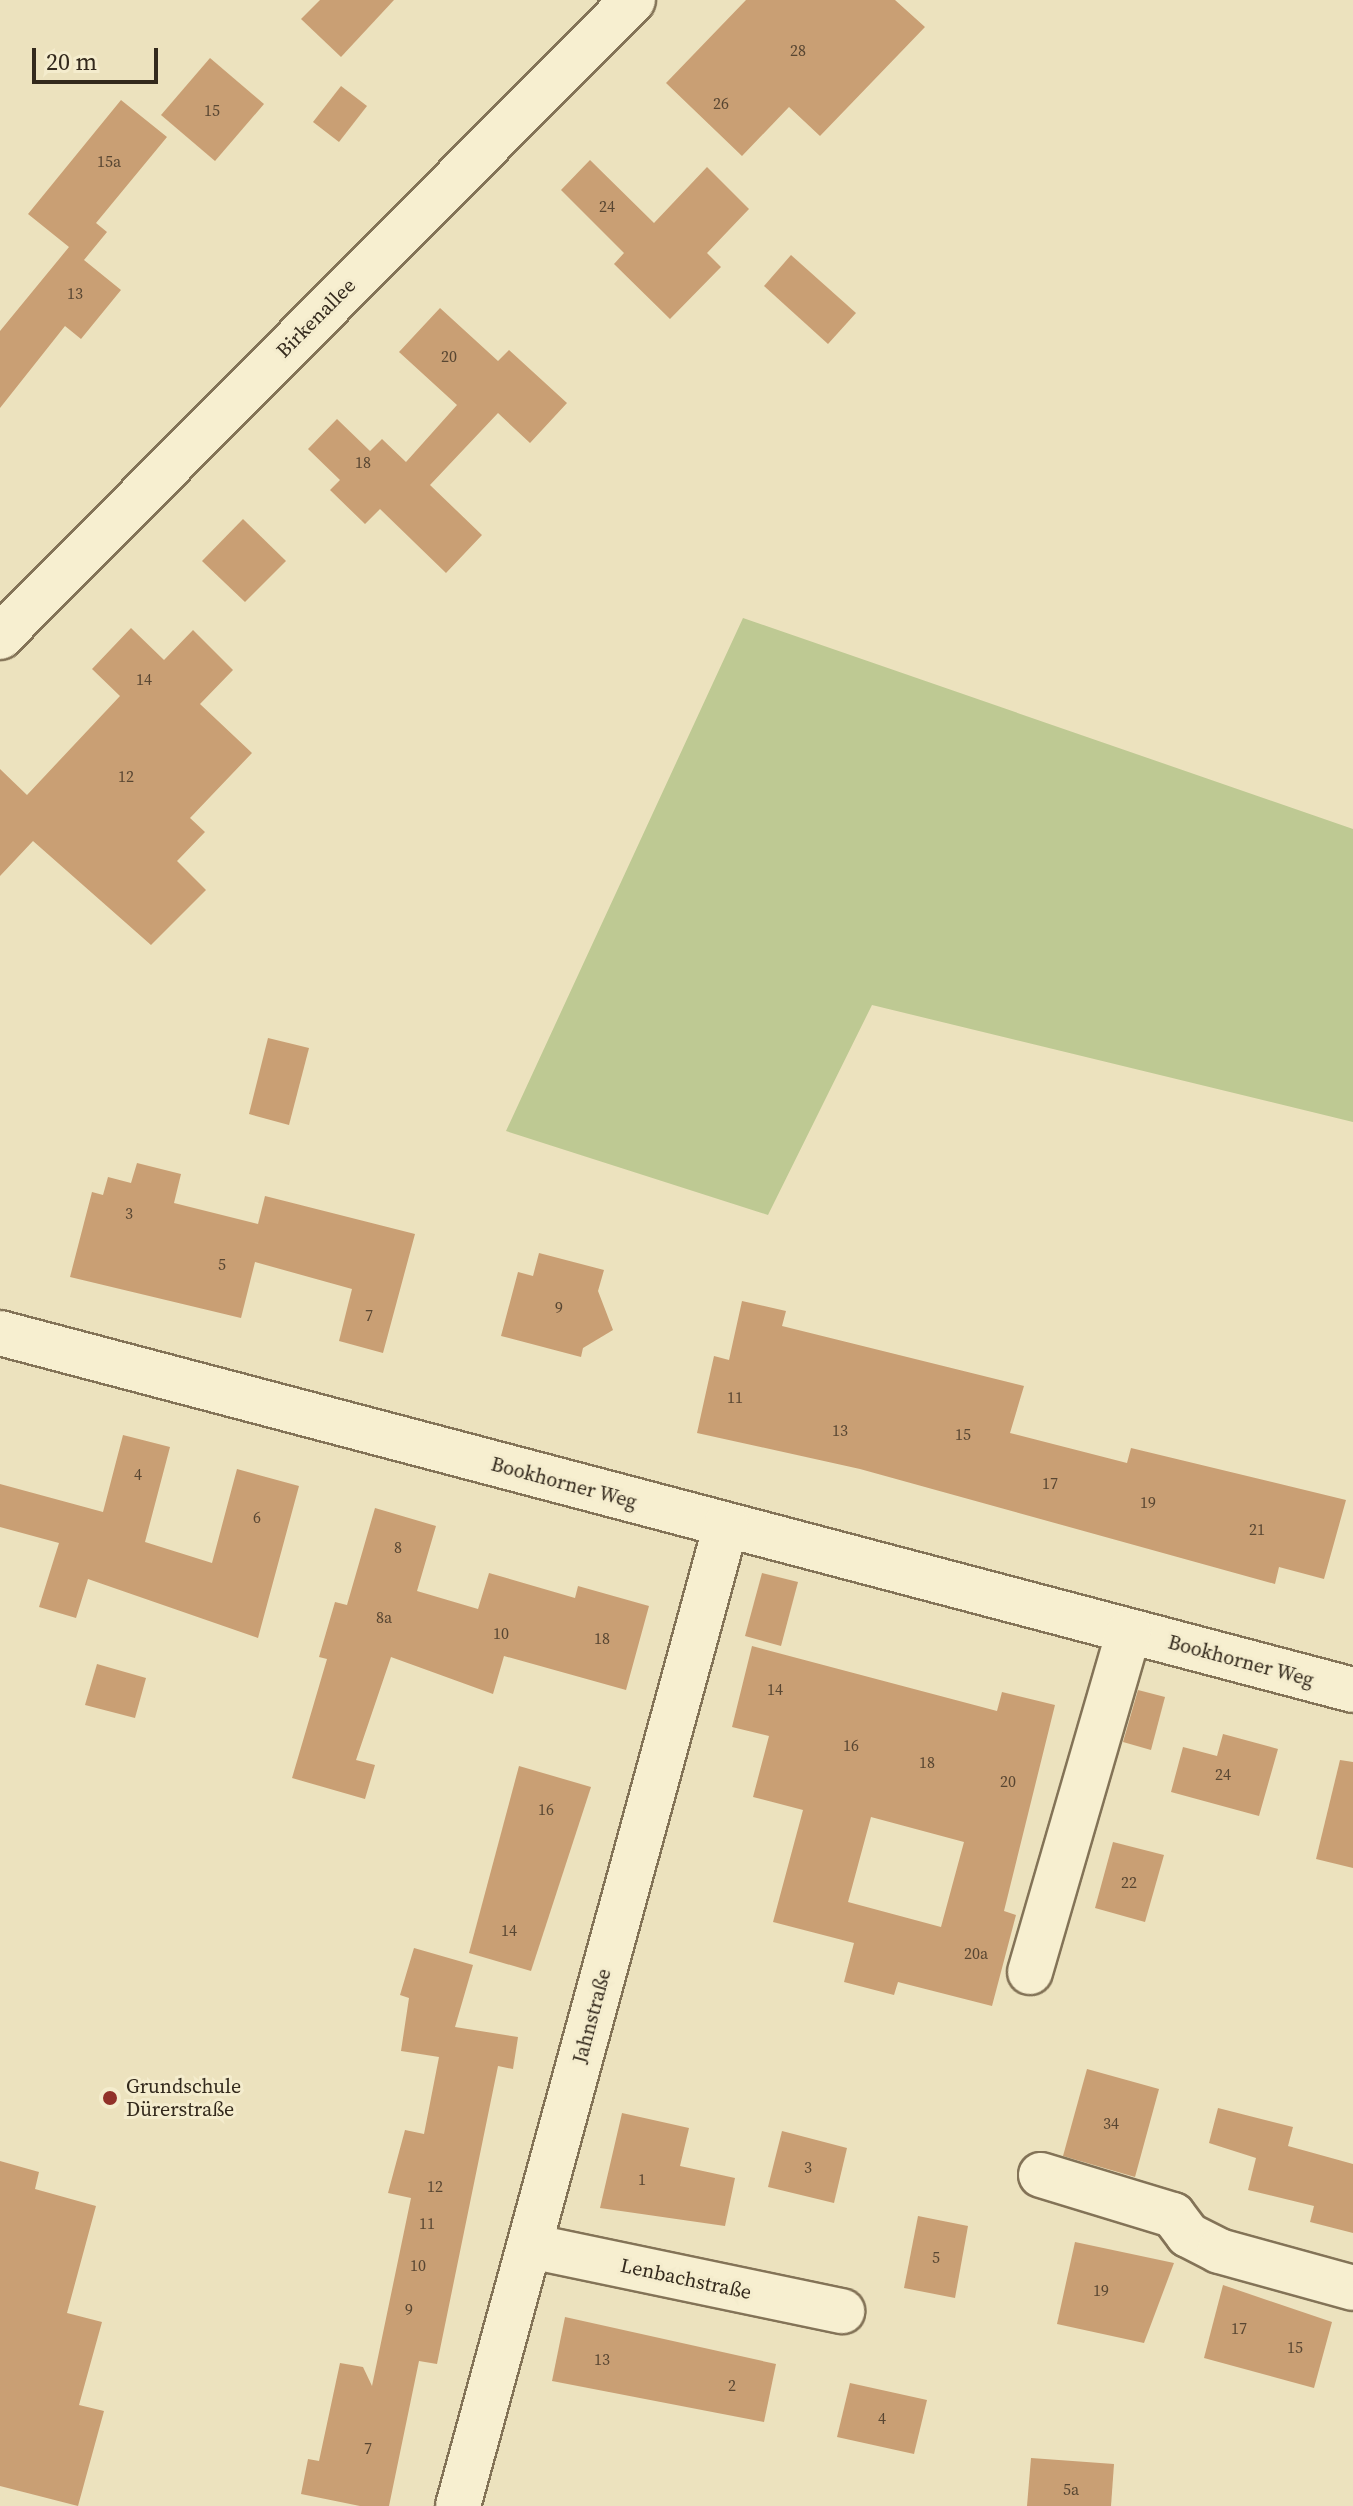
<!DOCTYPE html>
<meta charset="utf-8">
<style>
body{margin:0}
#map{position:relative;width:1353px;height:2506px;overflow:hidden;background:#ece2be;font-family:"Source Serif 4",serif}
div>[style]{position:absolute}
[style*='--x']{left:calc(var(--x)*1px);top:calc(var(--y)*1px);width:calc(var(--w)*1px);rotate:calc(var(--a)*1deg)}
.green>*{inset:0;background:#bec993}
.building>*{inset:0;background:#c99f74}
.roads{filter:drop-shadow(2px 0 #837357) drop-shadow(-2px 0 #837357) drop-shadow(0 2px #837357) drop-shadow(0 -2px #837357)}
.minor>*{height:44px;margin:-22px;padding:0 22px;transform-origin:22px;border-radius:22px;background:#f7efd0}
.tertiary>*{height:44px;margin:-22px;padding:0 22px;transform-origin:22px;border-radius:22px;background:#f7efd0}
.dots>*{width:22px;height:22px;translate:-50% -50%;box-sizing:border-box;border:4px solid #f4eccd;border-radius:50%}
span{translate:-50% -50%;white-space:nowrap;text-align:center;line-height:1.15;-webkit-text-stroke:6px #f4eccd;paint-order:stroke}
.number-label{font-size:16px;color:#584632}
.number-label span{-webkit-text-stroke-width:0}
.street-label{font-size:20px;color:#33291c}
.poi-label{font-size:20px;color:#33291c}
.left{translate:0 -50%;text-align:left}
.scale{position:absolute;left:32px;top:48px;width:126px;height:36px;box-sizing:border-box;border:4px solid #33291c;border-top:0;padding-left:10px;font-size:24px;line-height:28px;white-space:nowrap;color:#33291c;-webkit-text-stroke:6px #f4eccd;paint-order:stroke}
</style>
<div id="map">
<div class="green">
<i style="clip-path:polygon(743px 618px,1353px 829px,1353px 1122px,872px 1005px,768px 1215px,506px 1131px)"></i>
</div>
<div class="building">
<i style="clip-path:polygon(320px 0,394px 0,341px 57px,301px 19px)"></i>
<i style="clip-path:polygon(746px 0,895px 0,925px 27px,820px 136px,789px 107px,742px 156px,666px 83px)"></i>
<i style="clip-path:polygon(210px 58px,264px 104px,215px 161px,161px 115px)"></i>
<i style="clip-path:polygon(341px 86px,367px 106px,339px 142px,313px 122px)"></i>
<i style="clip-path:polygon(121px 100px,167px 137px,96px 223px,107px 232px,84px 260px,121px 290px,81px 339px,65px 326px,0 408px,0 331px,69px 247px,28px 214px)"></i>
<i style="clip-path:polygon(590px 160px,654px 223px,707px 167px,749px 209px,707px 253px,721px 267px,670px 319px,614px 264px,624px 253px,561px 190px)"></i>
<i style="clip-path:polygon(791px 255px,856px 313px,828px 344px,764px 286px)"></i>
<i style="clip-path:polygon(440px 308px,498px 361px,509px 350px,567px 403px,530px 443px,498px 413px,430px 485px,482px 535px,446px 573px,380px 509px,365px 524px,330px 490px,340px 480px,308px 449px,337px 419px,370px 451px,382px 439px,406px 462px,457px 405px,399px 352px)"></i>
<i style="clip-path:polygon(243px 519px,286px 561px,245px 602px,202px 561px)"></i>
<i style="clip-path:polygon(131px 628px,164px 660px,193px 630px,233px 670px,200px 704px,252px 753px,190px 818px,205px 832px,177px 861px,206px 890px,151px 945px,33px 841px,0 876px,0 769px,27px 795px,120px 696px,92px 669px)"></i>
<i style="clip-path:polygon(268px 1038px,309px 1048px,289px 1125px,249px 1114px)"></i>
<i style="clip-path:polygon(137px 1163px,181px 1174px,174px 1203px,258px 1224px,265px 1196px,415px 1234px,383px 1353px,339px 1341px,352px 1289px,255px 1262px,241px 1318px,70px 1277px,92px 1192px,103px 1195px,108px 1177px,131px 1183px)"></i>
<i style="clip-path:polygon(539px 1253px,604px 1270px,598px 1291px,613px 1330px,583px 1348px,581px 1357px,501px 1336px,518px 1272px,533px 1276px)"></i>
<i style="clip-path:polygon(742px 1301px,786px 1311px,782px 1326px,1024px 1386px,1010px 1433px,1127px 1463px,1131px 1448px,1346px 1500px,1324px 1579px,1279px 1567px,1275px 1584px,860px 1469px,697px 1433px,714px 1356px,729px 1360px)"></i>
<i style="clip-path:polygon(123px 1435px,170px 1447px,145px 1542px,212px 1563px,237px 1469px,299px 1486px,258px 1638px,88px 1579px,76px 1618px,39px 1607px,59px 1543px,0 1527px,0 1484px,103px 1512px)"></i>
<i style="clip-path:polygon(375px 1508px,436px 1526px,417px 1591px,478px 1609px,489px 1573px,575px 1598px,578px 1586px,649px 1606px,626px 1690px,504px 1656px,493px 1694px,391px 1657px,356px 1760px,375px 1765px,365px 1799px,292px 1778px,327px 1659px,319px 1657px,335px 1602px,347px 1605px)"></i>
<i style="clip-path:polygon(762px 1573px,798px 1582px,781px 1646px,745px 1636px)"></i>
<i style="clip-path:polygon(evenodd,752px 1646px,997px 1711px,1002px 1692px,1055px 1705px,1004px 1911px,1016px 1915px,992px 2006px,898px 1982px,894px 1995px,844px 1982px,854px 1943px,773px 1922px,803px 1810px,753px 1797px,769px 1736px,732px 1727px,752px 1646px,871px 1817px,964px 1842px,941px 1927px,848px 1902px,871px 1817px)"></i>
<i style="clip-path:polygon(97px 1664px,146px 1678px,135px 1718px,85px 1705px)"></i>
<i style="clip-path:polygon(1138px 1690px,1165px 1697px,1151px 1750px,1123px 1742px)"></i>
<i style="clip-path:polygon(1223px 1734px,1278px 1749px,1259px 1816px,1171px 1792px,1183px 1747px,1217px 1756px)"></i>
<i style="clip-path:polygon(1340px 1760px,1353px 1762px,1353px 1868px,1316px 1859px)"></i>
<i style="clip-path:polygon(519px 1766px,591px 1787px,531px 1971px,469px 1953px)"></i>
<i style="clip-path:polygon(1113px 1842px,1164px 1855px,1145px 1922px,1095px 1908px)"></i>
<i style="clip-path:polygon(414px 1948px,473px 1965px,455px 2027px,518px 2037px,513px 2069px,498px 2066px,437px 2364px,419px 2361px,389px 2506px,360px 2506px,301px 2494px,308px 2459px,319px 2461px,340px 2363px,363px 2367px,372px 2386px,411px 2198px,388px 2193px,405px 2130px,424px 2134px,439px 2057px,401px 2051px,409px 1998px,400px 1995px)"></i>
<i style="clip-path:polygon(1087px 2069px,1159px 2089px,1135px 2177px,1063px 2156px)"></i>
<i style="clip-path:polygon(1218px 2108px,1293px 2127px,1288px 2146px,1353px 2164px,1353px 2233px,1310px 2222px,1314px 2206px,1248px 2190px,1256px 2158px,1209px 2143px)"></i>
<i style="clip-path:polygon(622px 2113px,689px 2128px,680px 2166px,735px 2178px,725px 2226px,600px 2208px)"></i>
<i style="clip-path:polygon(782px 2131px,847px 2148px,834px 2203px,768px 2187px)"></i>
<i style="clip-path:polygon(0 2161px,39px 2172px,35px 2189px,96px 2206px,67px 2313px,102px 2322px,79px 2405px,104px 2411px,78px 2506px,0 2486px)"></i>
<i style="clip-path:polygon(918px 2216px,968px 2226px,955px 2298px,904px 2288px)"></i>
<i style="clip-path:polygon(1075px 2242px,1174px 2263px,1144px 2343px,1057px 2324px)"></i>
<i style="clip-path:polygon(1223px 2285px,1332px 2322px,1314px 2388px,1204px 2358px)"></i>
<i style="clip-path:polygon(565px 2317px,776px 2364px,764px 2422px,552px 2381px)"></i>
<i style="clip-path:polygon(850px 2383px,927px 2400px,914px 2454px,837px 2437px)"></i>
<i style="clip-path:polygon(1031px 2458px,1114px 2464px,1111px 2506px,1027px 2506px)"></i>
</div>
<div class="roads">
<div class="minor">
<i style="--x:0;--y:1333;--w:1399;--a:14.78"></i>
<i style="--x:1030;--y:1972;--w:354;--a:-73.8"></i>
<i style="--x:1041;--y:2175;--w:138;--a:16.9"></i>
<i style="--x:1173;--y:2215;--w:25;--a:53"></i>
<i style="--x:1188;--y:2235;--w:35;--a:27"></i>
<i style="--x:1219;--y:2251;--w:139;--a:15.4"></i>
<i style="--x:530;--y:2246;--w:319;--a:11.8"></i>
<i style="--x:458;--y:2506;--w:1017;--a:-74.72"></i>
</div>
<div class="tertiary">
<i style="--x:0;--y:637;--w:898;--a:-45.18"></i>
</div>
</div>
<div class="dots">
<i style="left:110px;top:2098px;background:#913129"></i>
</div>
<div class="number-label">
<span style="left:798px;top:50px">28</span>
<span style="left:721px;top:103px">26</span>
<span style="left:212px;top:110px">15</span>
<span style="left:109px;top:161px">15a</span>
<span style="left:607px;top:206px">24</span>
<span style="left:75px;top:293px">13</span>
<span style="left:449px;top:356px">20</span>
<span style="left:363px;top:462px">18</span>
<span style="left:144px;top:679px">14</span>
<span style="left:126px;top:776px">12</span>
<span style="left:129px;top:1213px">3</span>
<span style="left:222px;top:1264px">5</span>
<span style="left:559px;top:1307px">9</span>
<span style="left:369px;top:1315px">7</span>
<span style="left:735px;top:1397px">11</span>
<span style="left:840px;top:1430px">13</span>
<span style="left:963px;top:1434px">15</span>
<span style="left:138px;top:1474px">4</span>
<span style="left:1050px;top:1483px">17</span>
<span style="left:1148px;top:1502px">19</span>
<span style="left:257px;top:1517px">6</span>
<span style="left:1257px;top:1529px">21</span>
<span style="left:398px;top:1547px">8</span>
<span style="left:384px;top:1617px">8a</span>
<span style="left:501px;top:1633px">10</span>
<span style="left:602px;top:1638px">18</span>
<span style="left:775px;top:1689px">14</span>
<span style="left:851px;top:1745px">16</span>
<span style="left:927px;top:1762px">18</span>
<span style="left:1223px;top:1774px">24</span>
<span style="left:1008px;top:1781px">20</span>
<span style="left:546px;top:1809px">16</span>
<span style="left:1129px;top:1882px">22</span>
<span style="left:509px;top:1930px">14</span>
<span style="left:976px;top:1953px">20a</span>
<span style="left:1111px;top:2123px">34</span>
<span style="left:808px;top:2167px">3</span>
<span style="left:642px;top:2179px">1</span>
<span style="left:435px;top:2186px">12</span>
<span style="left:427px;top:2223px">11</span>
<span style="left:936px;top:2257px">5</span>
<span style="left:418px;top:2265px">10</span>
<span style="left:1101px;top:2290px">19</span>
<span style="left:409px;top:2309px">9</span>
<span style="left:1239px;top:2328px">17</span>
<span style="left:1295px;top:2347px">15</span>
<span style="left:602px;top:2359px">13</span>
<span style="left:732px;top:2385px">2</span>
<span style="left:882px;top:2418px">4</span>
<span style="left:368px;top:2448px">7</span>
<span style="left:1071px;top:2489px">5a</span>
</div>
<div class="street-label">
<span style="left:316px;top:318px;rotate:-45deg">Birkenallee</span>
<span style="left:564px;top:1483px;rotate:15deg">Bookhorner Weg</span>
<span style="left:1241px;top:1661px;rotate:15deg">Bookhorner Weg</span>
<span style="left:592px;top:2016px;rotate:-75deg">Jahnstraße</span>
<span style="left:686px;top:2279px;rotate:12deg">Lenbachstraße</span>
</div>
<div class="poi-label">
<span class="left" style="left:126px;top:2098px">Grundschule<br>Dürerstraße</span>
</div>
<div class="scale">20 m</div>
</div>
